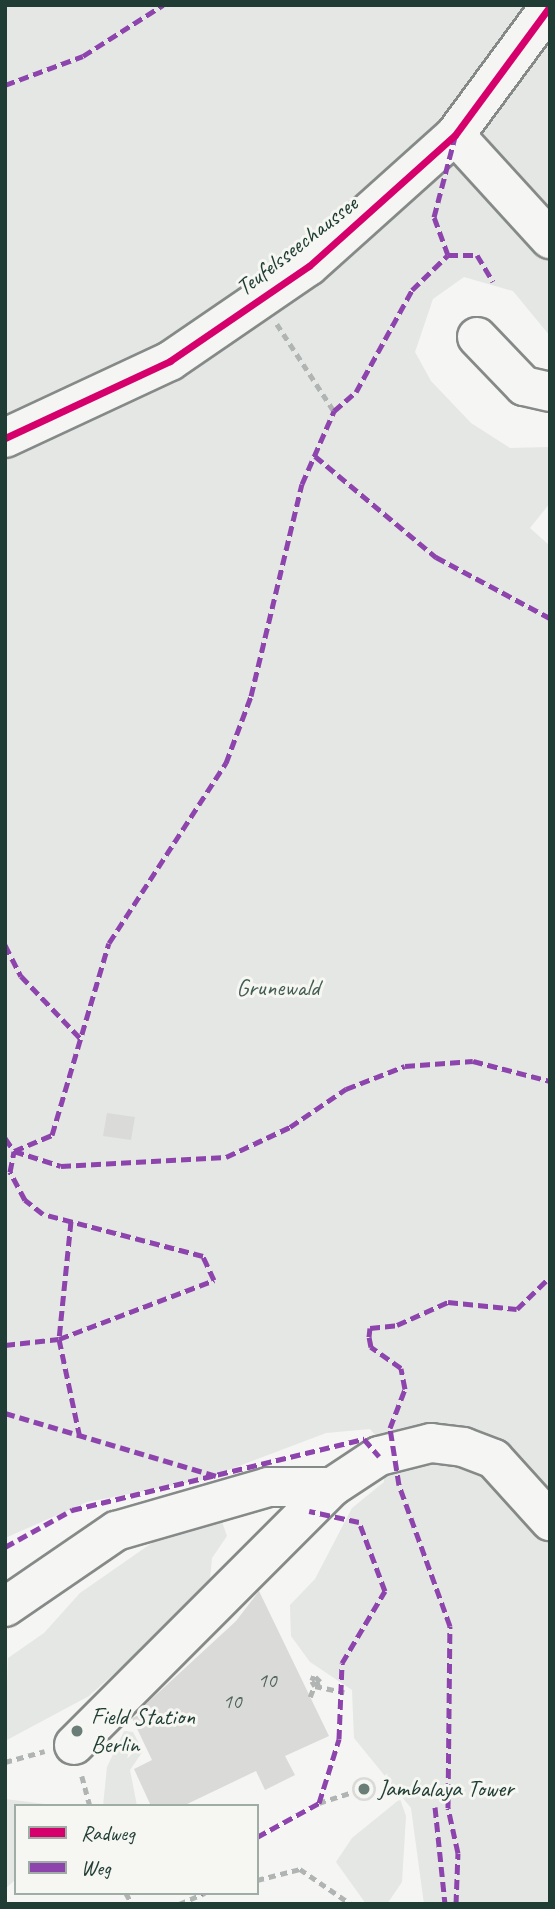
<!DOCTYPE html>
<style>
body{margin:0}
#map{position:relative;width:555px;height:1909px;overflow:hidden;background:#f5f5f3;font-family:Caveat,sans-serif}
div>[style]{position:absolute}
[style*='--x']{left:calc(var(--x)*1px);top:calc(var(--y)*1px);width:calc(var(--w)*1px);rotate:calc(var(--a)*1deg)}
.green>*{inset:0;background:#e4e7e3}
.building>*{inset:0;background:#dadbd9}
.round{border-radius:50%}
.path>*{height:4.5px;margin-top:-2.25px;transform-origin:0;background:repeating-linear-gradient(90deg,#b0b4b2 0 7px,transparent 0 12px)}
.roads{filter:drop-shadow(2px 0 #858a88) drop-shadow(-2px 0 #858a88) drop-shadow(0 2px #858a88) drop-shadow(0 -2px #858a88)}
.minor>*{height:38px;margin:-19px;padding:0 19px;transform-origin:19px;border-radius:19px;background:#f5f5f3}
.quiet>*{height:5px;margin-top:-2.5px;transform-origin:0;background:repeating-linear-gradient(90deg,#8e44ad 0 10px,transparent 0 15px)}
.cycleway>*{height:7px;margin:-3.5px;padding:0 3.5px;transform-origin:3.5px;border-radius:3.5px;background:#d6006c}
.dots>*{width:19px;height:19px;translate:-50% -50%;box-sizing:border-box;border:4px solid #f6f6f2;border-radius:50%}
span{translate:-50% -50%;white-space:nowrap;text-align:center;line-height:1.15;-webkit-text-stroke:6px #f6f6f2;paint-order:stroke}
.number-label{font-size:21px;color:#4e645d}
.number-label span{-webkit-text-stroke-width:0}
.street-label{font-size:24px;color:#1f3d34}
.park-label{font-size:24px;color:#445d54}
.poi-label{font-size:24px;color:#1f3d34}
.left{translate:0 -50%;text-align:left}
.frame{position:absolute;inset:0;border:7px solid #1f3d34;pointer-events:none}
.legend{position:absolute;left:14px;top:1804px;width:245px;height:91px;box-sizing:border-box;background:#f6f6f2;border:2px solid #a0aca6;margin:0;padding:9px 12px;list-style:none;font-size:21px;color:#1f3d34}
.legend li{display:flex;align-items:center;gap:14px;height:35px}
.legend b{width:35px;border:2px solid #a0aca6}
</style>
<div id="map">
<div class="green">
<i style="clip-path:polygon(5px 5px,550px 5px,550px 336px,513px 291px,464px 277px,433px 299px,415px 352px,431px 381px,471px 423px,510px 448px,550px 447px,550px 503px,530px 528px,550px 546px,550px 1904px,424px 1904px,411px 1808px,354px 1738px,352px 1690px,310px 1662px,291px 1636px,290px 1605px,315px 1579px,352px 1508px,384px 1482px,383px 1444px,370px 1429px,326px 1433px,202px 1480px,87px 1502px,5px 1538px)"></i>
<i style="clip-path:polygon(221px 1519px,227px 1536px,212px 1558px,209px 1589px,89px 1696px,5px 1741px,8px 1658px,44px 1633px,80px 1593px,159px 1538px)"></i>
<i style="clip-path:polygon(124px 1731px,133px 1732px,143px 1751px,130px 1770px,137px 1806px,103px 1806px,107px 1767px)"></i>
<i style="clip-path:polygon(5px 1799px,61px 1806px,16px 1806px,16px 1879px,5px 1889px)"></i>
<i style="clip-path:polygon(400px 1799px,406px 1816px,402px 1882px,387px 1904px,366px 1904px,336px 1862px,352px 1838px)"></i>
</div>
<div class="building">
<i style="clip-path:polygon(107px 1113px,135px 1117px,131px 1140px,103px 1136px)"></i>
<i style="clip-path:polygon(259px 1591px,329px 1736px,285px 1756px,295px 1775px,265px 1790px,256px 1771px,183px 1806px,151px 1806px,134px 1769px,152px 1760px,132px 1718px,147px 1711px,145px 1705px,236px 1621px)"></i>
<i class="round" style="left:352px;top:1777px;width:24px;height:24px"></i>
</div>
<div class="path">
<i style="--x:277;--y:324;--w:104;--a:56.8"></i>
<i style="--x:310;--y:1697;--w:14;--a:-69"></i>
<i style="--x:315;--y:1684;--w:5;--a:-22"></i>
<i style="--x:320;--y:1682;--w:8;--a:-135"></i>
<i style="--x:314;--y:1676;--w:5;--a:112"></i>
<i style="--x:312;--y:1681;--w:6;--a:59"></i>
<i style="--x:315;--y:1686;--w:30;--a:12"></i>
<i style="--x:5;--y:1762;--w:41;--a:-15.4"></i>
<i style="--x:82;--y:1776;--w:31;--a:75"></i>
<i style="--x:319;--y:1803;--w:35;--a:-18"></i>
<i style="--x:257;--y:1880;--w:44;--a:-14.3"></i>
<i style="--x:300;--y:1869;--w:62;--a:34.5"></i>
<i style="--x:126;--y:1893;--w:13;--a:61"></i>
<i style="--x:179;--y:1904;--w:28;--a:-23"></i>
</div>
<div class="roads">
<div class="minor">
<i style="--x:455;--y:135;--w:141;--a:47.6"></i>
<i style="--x:477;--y:337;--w:68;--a:46.2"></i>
<i style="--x:524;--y:386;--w:27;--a:13"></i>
<i style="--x:5;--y:438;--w:182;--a:-25"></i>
<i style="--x:170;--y:361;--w:168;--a:-34.4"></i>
<i style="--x:309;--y:266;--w:196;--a:-41.9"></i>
<i style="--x:455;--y:135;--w:160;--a:-53.6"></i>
<i style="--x:5;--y:1607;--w:135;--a:-34.4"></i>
<i style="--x:116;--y:1531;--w:158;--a:-16.1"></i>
<i style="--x:268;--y:1487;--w:64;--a:0"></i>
<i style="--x:74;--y:1745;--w:365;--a:-45"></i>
<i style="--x:332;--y:1487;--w:56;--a:-33.4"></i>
<i style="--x:379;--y:1456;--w:54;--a:-14"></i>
<i style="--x:431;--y:1443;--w:32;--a:7"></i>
<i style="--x:463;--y:1447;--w:33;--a:21"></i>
<i style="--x:494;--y:1459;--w:84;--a:47.9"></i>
</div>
</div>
<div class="quiet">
<i style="--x:5;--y:85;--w:83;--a:-20.4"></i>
<i style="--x:83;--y:56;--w:95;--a:-32.5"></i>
<i style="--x:448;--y:255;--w:29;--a:0"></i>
<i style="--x:477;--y:255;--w:31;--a:59"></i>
<i style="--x:315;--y:456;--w:158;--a:39.9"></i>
<i style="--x:436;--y:557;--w:129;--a:28.2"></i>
<i style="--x:5;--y:945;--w:35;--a:63"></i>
<i style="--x:21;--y:976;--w:88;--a:46.4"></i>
<i style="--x:5;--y:1138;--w:16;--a:55"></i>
<i style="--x:14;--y:1151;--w:49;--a:17.7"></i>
<i style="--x:61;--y:1166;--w:165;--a:-3.1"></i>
<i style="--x:226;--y:1157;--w:71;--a:-25.1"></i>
<i style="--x:290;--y:1127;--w:68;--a:-34.2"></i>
<i style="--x:346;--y:1089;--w:63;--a:-21.3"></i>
<i style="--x:405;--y:1066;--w:68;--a:-4.2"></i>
<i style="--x:473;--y:1061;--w:80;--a:14.6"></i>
<i style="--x:71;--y:1221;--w:119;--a:95.8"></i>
<i style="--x:59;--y:1339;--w:101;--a:78"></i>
<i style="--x:5;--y:1345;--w:54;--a:-6.3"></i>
<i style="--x:59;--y:1339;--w:166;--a:-20.8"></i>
<i style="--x:214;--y:1280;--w:26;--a:-115"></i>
<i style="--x:203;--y:1256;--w:165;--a:-165.3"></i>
<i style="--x:43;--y:1214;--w:23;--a:-142"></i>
<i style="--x:25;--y:1200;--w:32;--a:-118"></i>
<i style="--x:10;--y:1172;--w:21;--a:-79"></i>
<i style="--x:14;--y:1151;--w:41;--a:-22.8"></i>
<i style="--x:52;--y:1135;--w:200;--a:-73.5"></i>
<i style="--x:109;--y:943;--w:215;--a:-57"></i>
<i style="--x:226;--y:763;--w:72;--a:-69.5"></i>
<i style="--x:251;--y:696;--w:218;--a:-76.5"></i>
<i style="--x:302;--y:484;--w:80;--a:-66.3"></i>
<i style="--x:334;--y:411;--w:29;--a:-41"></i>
<i style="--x:356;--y:392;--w:116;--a:-61.2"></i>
<i style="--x:412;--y:290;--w:50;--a:-44.2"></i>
<i style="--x:448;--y:255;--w:40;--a:-110.2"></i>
<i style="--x:434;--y:217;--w:83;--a:-75.3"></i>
<i style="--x:5;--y:1413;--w:224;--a:16.6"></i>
<i style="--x:5;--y:1547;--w:77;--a:-28.9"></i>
<i style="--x:72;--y:1510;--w:301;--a:-13.7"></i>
<i style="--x:364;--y:1439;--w:23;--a:49"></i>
<i style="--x:435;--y:1807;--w:98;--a:84.1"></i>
<i style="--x:257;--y:1837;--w:71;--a:-28.7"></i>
<i style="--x:319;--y:1803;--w:67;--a:-72.6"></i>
<i style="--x:339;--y:1739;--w:76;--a:-87.7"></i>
<i style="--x:342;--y:1663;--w:84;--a:-59.2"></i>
<i style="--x:385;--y:1591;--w:74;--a:-110.6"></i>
<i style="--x:359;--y:1522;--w:51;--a:-167.6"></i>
<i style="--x:203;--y:1893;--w:1;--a:45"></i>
<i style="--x:456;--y:1904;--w:51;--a:-87.8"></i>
<i style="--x:458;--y:1853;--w:46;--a:-102.5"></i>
<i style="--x:448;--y:1808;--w:182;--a:-89.4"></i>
<i style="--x:450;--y:1626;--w:150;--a:-109.9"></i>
<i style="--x:399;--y:1485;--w:58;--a:-99"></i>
<i style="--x:390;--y:1428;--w:42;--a:-69"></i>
<i style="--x:405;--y:1389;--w:21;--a:-101"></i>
<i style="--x:401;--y:1368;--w:37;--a:-145"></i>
<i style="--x:371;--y:1347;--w:10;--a:-101"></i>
<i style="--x:369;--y:1337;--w:9;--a:-84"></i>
<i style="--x:370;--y:1328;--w:27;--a:-6"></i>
<i style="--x:397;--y:1325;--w:56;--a:-24.3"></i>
<i style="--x:448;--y:1302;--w:69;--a:5.8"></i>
<i style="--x:517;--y:1309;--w:46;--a:-44.1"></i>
</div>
<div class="cycleway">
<i style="--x:5;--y:438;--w:182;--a:-25"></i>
<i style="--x:170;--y:361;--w:168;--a:-34.4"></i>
<i style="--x:309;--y:266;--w:196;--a:-41.9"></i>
<i style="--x:455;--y:135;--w:160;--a:-53.6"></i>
</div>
<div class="dots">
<i style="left:77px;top:1731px;background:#6a7d77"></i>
<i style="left:364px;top:1789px;background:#6a7d77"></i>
</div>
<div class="number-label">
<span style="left:267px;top:1680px">10</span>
<span style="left:232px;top:1701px">10</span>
</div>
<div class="street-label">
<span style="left:297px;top:246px;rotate:-38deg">Teufelsseechaussee</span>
</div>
<div class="park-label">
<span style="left:278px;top:988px">Grunewald</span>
</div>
<div class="poi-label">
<span class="left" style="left:91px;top:1731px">Field Station<br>Berlin</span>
<span class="left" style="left:378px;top:1789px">Jambalaya Tower</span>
</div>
<div class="frame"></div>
<ul class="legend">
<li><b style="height:9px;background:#d6006c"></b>Radweg</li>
<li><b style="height:9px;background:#8e44ad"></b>Weg</li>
</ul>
</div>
